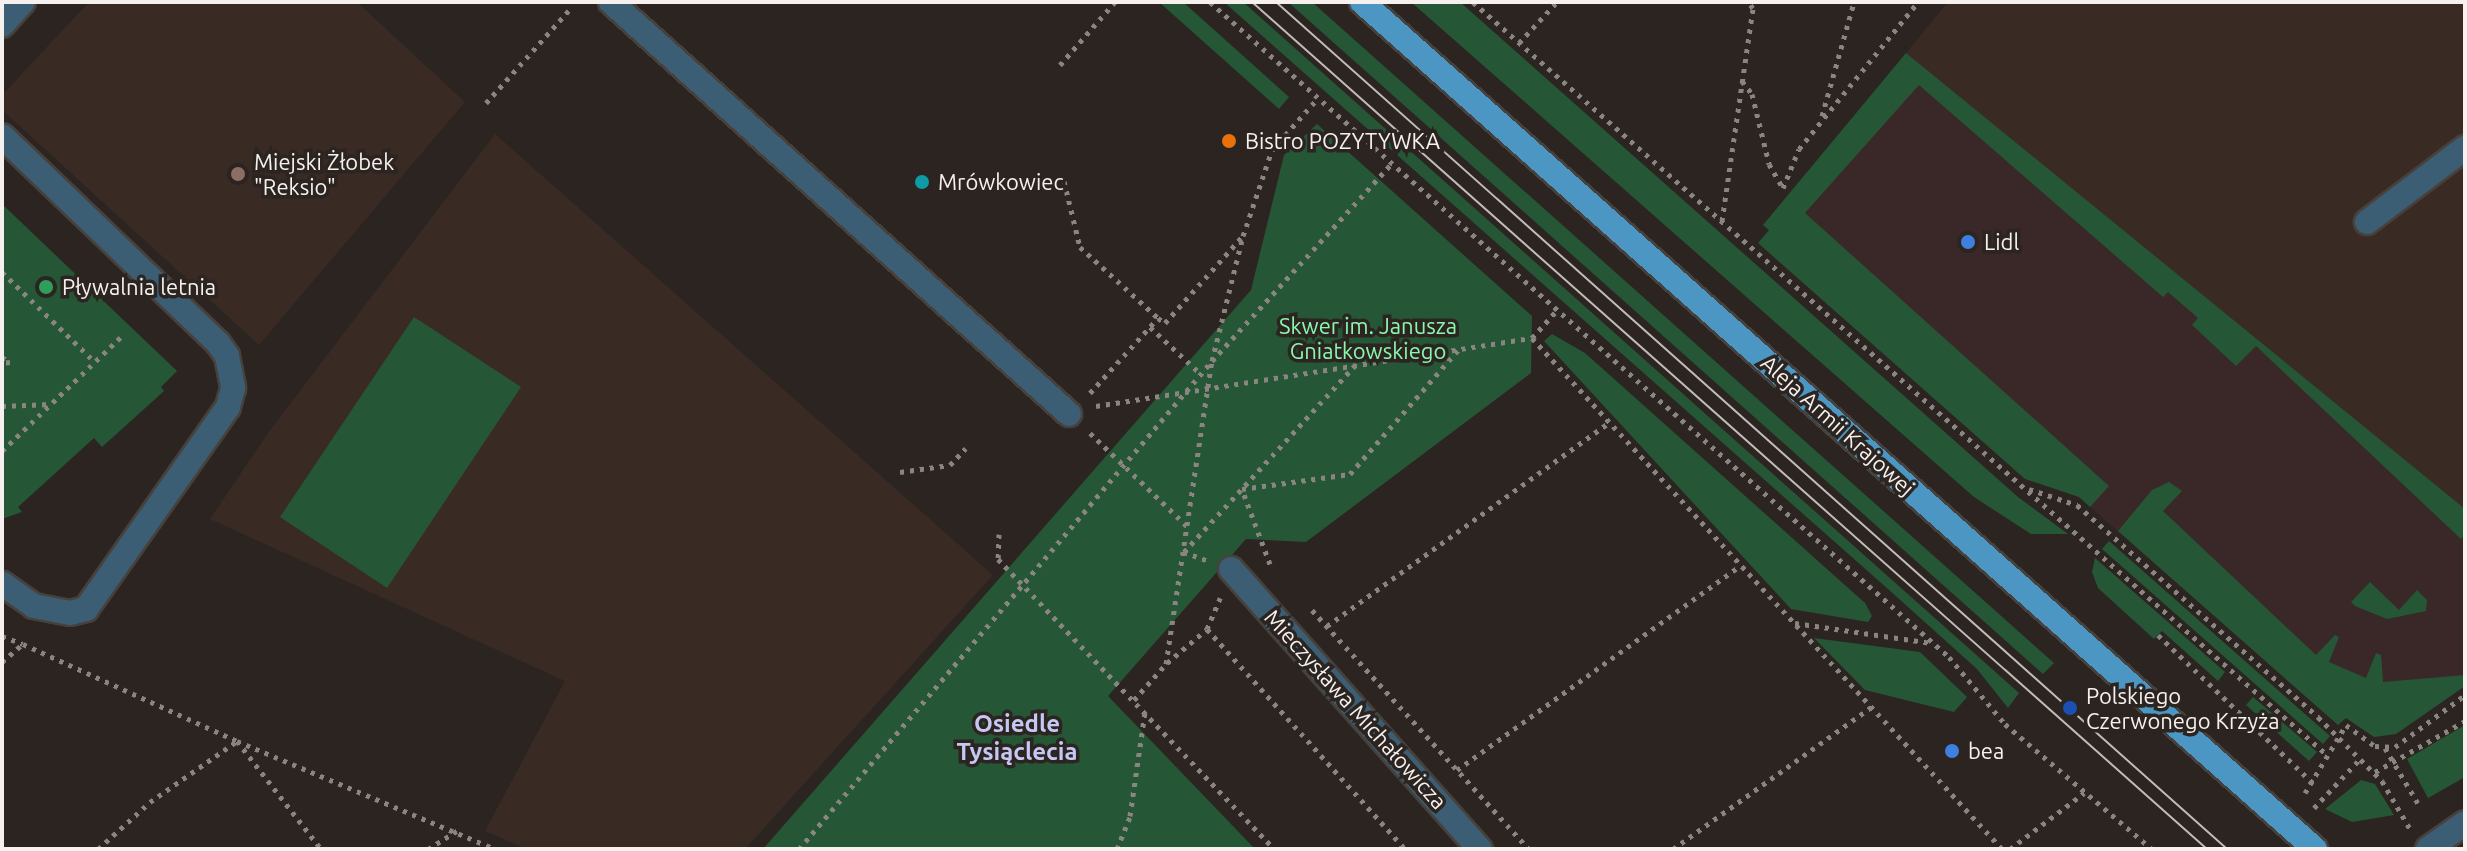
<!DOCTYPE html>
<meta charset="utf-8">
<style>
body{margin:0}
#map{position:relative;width:2467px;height:851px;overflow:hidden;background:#2b2420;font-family:Ubuntu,sans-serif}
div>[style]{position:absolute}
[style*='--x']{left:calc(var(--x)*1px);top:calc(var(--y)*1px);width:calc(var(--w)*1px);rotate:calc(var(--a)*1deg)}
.commercial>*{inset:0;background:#3a2728}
.built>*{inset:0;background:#392b24}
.green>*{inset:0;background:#255736}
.path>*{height:5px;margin-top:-2.5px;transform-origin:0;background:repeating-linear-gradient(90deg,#8b8581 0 4px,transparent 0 10px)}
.roads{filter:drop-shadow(2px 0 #47413d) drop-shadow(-2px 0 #47413d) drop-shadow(0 2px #47413d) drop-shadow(0 -2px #47413d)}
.minor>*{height:24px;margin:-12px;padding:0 12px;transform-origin:12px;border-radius:12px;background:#3c5e74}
.major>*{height:24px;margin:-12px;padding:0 12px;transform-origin:12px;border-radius:12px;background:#4b96c2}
.tram>*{height:2px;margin:-1px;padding:0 1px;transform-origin:1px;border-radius:1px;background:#c2bcb9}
.dots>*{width:22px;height:22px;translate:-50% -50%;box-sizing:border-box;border:4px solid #2b2420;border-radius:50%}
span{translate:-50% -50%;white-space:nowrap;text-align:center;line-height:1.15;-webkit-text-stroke:7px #2b2420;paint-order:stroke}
.poi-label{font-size:22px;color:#f6f1ee}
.left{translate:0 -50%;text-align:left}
.park-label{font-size:22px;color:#89f8ac}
.street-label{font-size:22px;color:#f6f1ee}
.neighbourhood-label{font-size:24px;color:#c4c8f3;font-weight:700}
.frame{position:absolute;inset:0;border:4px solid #f6f1ee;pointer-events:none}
</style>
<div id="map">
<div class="commercial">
<i style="clip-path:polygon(1906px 53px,2465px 522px,2465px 686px,2396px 734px,2374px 737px,2346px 718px,2338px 725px,2079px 497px,2040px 483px,1802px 216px)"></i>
</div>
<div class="built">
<i style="clip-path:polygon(89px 2px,357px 2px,465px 102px,259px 345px,2px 110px,2px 95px)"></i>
<i style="clip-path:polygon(1948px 2px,2465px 2px,2465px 522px,1906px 53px)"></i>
<i style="clip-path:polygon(495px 134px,993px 575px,745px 849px,526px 849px,485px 831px,565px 681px,210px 519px,268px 433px)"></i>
</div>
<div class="green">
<i style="clip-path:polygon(1159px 2px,1183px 2px,1289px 97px,1279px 109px)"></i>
<i style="clip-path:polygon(1224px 2px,1243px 2px,2019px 693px,2008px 708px,1977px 669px,1888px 589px)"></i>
<i style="clip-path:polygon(1288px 2px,1312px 2px,2054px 663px,2043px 674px)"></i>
<i style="clip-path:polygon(1411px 2px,1460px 2px,2018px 497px,2068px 534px,2031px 534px,1974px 497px)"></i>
<i style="clip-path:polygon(1906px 53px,2465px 509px,2465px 534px,2461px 539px,2256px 346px,2236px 366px,2192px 325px,2198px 318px,2168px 292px,2163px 297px,1919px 85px,1805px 213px,2109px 486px,2090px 507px,2079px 497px,2025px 479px,1758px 243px,1769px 230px,1763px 225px)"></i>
<i style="clip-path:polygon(1317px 124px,1532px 316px,1531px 373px,1306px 542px,1246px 539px,1108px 696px,1255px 849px,763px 849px,1251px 290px,1284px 155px)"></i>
<i style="clip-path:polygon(2px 204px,177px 371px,161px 387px,164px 391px,102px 447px,94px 438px,18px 507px,22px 512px,2px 519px)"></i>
<i style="clip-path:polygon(414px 317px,521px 387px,387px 588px,280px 517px)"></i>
<i style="clip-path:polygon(1552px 334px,1585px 353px,1865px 603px,1872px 616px,1868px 622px,1791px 609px,1544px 341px)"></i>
<i style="clip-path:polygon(2169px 482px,2182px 491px,2163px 511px,2316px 655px,2335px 635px,2339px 637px,2329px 662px,2366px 678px,2376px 653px,2381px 655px,2383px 682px,2465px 675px,2465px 686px,2396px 734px,2374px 737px,2346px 718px,2338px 725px,2118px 531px,2152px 490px)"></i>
<i style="clip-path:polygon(2109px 541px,2330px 736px,2323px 744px,2102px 549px)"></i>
<i style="clip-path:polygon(2095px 558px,2225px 672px,2218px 681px,2162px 631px,2154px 639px,2098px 588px,2092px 572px)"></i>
<i style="clip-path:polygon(2370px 582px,2399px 610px,2417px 590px,2427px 600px,2426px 611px,2387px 619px,2355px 606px,2351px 602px)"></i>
<i style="clip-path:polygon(1814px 638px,1920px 652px,1967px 697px,1954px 712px,1865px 690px)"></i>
<i style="clip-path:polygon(2253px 697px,2317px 752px,2309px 761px,2246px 705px)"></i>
<i style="clip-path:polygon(2465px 725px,2465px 777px,2428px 798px,2407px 759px)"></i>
<i style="clip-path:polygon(2361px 780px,2375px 784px,2394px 815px,2352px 822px,2325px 809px)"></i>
</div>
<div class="path">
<i style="--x:1210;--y:2;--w:987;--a:41.55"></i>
<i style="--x:1949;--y:657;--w:87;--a:50.1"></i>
<i style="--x:2005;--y:724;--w:193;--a:40.4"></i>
<i style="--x:1473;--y:2;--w:1139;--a:41.4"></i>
<i style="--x:1519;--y:43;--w:56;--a:-47.2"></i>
<i style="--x:1060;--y:65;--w:84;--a:-48.9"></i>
<i style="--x:1742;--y:81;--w:16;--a:52"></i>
<i style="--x:1752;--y:94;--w:72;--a:76.3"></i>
<i style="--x:1769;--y:164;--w:28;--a:60"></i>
<i style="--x:1783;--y:188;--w:42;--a:-67.7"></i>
<i style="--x:1799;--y:149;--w:189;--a:-51"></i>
<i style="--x:486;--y:103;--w:126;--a:-48.2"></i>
<i style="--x:1822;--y:116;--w:118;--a:-74.3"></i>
<i style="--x:1064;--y:181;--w:68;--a:76.4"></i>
<i style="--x:1080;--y:247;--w:105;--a:42.3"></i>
<i style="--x:1722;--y:221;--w:215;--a:-81.7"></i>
<i style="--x:1753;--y:8;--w:8;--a:-130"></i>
<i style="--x:2;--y:272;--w:129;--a:44.1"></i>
<i style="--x:1150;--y:327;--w:69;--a:42.7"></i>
<i style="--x:1532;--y:338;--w:694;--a:47.39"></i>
<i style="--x:2;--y:357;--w:9;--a:32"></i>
<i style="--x:10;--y:362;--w:8;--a:173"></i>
<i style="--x:1090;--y:393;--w:101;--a:-47.8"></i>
<i style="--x:1158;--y:318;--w:9;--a:36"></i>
<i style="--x:1165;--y:323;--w:115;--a:-48.2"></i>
<i style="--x:2;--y:406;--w:49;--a:-2.3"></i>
<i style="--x:1096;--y:406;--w:441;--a:-8.9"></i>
<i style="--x:1532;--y:338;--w:38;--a:-48"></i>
<i style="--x:1090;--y:433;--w:136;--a:43.8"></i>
<i style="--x:2;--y:451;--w:165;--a:-43.8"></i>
<i style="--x:900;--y:472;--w:50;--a:-8"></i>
<i style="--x:950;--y:465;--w:23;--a:-47"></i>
<i style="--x:2029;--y:489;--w:51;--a:18.4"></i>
<i style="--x:2077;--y:505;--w:321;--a:41.3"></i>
<i style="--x:2318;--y:717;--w:91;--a:45"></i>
<i style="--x:2382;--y:781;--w:56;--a:59.7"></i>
<i style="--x:999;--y:534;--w:25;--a:92"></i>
<i style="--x:998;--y:559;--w:400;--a:46.4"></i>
<i style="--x:1206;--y:560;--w:23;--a:-160"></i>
<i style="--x:1184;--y:552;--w:255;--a:-47.5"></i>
<i style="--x:1270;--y:564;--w:80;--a:-110.5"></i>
<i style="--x:1242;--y:489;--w:109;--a:-7.9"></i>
<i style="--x:1350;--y:474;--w:166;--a:-48.9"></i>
<i style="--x:1312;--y:610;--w:323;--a:47.8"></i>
<i style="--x:1795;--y:623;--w:138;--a:8.3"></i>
<i style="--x:1327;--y:626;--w:349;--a:-35.8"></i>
<i style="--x:1207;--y:629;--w:296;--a:48"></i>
<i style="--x:2158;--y:635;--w:214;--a:43.7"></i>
<i style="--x:2;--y:636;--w:22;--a:21"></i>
<i style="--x:2;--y:662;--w:28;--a:-41"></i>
<i style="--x:23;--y:644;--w:235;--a:24.4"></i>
<i style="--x:237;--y:741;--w:137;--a:52.1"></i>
<i style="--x:1167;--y:663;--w:52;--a:-40.4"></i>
<i style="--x:1207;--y:629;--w:34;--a:-67"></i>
<i style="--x:1134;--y:700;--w:48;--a:-48.4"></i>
<i style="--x:1166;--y:664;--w:306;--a:-81.4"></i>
<i style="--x:1212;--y:361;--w:268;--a:-47.7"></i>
<i style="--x:2385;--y:748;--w:66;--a:59.2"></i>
<i style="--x:1457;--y:770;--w:350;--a:-35.8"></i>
<i style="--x:2375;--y:772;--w:103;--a:-29.5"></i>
<i style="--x:2305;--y:793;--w:79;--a:-58.9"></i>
<i style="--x:2346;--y:725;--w:36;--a:36"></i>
<i style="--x:2375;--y:746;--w:20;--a:3"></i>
<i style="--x:2395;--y:747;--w:87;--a:-36.6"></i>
<i style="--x:2314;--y:808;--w:67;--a:-46.8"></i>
<i style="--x:98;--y:849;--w:70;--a:-42.1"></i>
<i style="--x:150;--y:802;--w:106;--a:-35"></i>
<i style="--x:237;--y:741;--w:280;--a:22.7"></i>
<i style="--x:428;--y:849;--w:36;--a:-32"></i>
<i style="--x:799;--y:849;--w:639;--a:-49.76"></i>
<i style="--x:1212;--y:361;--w:129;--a:-76.1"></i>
<i style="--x:1243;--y:236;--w:91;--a:-71.4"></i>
<i style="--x:1272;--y:150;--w:69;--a:-48.5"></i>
<i style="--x:1117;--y:849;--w:35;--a:-68"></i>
<i style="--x:1130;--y:816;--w:105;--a:-81.8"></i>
<i style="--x:1673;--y:849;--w:244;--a:-35.6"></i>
<i style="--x:2010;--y:849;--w:93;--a:-37.1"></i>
</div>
<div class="roads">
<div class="minor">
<i style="--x:611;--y:2;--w:616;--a:41.97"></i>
<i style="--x:2;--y:25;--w:31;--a:-48"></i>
<i style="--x:2;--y:136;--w:299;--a:43.8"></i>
<i style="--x:218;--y:343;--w:16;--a:55"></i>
<i style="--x:227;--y:356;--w:33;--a:79"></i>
<i style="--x:233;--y:388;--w:20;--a:105"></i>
<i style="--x:228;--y:407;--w:247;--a:125.1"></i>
<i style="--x:86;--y:609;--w:16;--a:166"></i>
<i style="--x:70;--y:613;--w:37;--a:-169"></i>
<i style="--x:34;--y:606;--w:39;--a:-145"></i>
<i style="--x:2367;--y:222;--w:123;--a:-37.1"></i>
<i style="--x:1231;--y:569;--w:375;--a:48.4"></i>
<i style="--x:2428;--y:849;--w:45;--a:-35.1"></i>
</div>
<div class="major">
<i style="--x:1362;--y:2;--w:1275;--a:41.63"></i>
</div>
</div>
<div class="tram">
<i style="--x:1252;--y:2;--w:1276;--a:41.57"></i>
<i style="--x:1276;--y:2;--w:1274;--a:41.69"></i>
</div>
<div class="dots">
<i style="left:1229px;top:141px;background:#e8710a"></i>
<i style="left:238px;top:174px;background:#8d6e63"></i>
<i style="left:922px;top:182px;background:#0f9aa8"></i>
<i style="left:1968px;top:242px;background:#3f7fe0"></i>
<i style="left:46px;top:287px;background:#2e9e5b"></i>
<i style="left:2070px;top:708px;background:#1a4fb4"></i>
<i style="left:1952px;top:751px;background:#3f7fe0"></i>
</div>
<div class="poi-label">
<span class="left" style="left:1245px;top:141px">Bistro POZYTYWKA</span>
<span class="left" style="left:254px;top:174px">Miejski Żłobek<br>"Reksio"</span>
<span class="left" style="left:938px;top:182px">Mrówkowiec</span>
<span class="left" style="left:1984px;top:242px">Lidl</span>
<span class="left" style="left:62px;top:287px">Pływalnia letnia</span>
<span class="left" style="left:2086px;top:708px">Polskiego<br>Czerwonego Krzyża</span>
<span class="left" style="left:1968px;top:751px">bea</span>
</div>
<div class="park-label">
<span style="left:1368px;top:338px">Skwer im. Janusza<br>Gniatkowskiego</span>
</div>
<div class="street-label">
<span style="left:1838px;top:425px;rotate:42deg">Aleja Armii Krajowej</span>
<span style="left:1356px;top:709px;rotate:48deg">Mieczysława Michałowicza</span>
</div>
<div class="neighbourhood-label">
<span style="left:1017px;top:738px">Osiedle<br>Tysiąclecia</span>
</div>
<div class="frame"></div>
</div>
